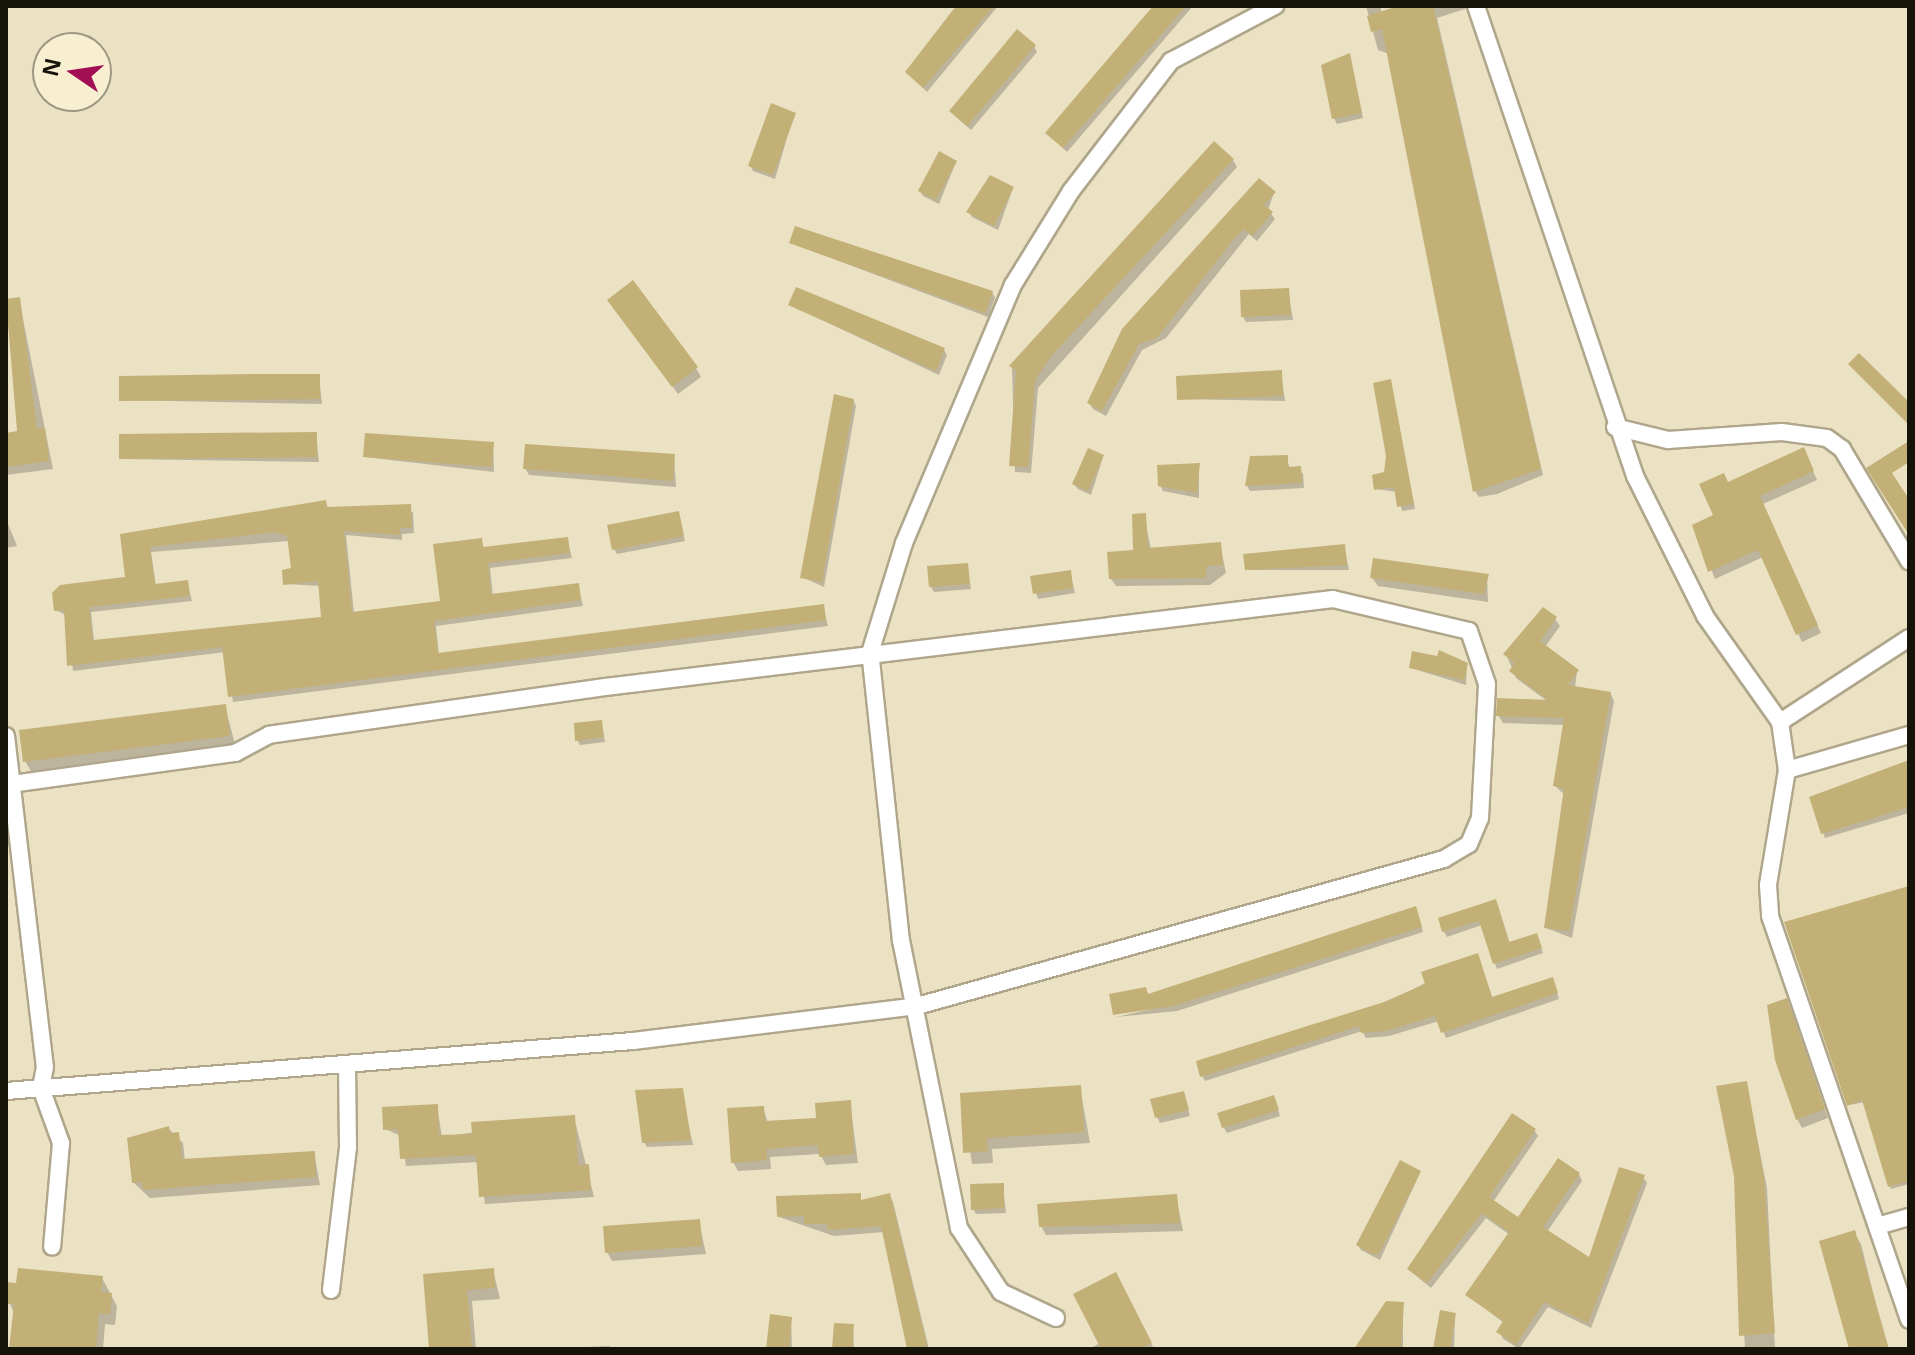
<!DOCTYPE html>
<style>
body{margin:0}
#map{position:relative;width:1915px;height:1355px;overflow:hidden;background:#ebe2c4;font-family:"Open Sans",sans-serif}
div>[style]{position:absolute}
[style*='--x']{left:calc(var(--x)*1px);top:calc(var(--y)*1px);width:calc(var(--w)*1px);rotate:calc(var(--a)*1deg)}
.shadow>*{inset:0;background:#0003}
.building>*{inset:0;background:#c3b076}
.roads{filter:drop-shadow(2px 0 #afa68b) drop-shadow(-2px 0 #afa68b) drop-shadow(0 2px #afa68b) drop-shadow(0 -2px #afa68b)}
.minor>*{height:16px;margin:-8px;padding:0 8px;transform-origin:8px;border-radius:8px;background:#fff}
span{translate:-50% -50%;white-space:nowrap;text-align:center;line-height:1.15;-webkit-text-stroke:6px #f8efd1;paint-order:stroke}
.frame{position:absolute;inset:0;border:8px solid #161309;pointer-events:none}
.north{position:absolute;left:32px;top:32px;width:80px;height:80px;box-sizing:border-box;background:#f8efd1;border:2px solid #9e9781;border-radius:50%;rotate:283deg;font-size:22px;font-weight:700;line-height:32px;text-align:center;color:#161309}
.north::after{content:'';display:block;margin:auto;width:28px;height:36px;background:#a10e53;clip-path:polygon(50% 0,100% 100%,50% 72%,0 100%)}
</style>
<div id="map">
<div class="shadow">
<i style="clip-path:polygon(962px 6px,998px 6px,927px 92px,907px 72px)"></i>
<i style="clip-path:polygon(1157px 6px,1193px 6px,1067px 152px,1048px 134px)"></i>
<i style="clip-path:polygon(1366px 6px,1380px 6px,1382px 13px,1405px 6px,1468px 8px,1437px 18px,1543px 475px,1497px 494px,1479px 497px,1475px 491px,1389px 54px,1378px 50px)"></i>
<i style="clip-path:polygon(1034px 46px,1037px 52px,971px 130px,955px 116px,952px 111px)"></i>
<i style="clip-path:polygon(1349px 56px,1363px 118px,1337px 124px,1334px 118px)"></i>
<i style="clip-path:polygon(794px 114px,775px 179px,753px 171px,750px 165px)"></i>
<i style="clip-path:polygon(1233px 160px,1237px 167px,1038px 388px,1031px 473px,1015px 472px,1012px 367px)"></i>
<i style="clip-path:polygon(956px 162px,939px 204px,923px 196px,920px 191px)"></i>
<i style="clip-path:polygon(1013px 188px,998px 230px,972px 217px,969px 212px)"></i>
<i style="clip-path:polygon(1274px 193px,1268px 210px,1275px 219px,1257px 241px,1249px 234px,1166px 338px,1142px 350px,1106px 416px,1093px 409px,1089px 403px,1124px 330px)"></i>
<i style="clip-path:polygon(791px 243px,992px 292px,995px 298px,988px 317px)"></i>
<i style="clip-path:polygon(1288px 290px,1293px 320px,1246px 322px,1243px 317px)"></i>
<i style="clip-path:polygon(19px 299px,53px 469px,6px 475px,6px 435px,19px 433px,6px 301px)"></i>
<i style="clip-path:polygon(790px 305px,944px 350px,947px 355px,939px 375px)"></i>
<i style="clip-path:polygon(615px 309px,696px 368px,701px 377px,678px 394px)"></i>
<i style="clip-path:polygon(1281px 372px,1285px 401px,1179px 399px)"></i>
<i style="clip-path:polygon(319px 376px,322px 404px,121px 400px)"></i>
<i style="clip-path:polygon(1390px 381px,1415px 509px,1402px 511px,1397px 492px,1376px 489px,1386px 474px)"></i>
<i style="clip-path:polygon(853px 400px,856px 406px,824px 587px,802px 577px)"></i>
<i style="clip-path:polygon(316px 434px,319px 462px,121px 459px)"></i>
<i style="clip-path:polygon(493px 444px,494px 472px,365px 457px)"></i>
<i style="clip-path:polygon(674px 456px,676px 487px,529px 475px,525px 468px)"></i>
<i style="clip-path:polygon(1103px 457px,1091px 495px,1078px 489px,1074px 484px)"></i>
<i style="clip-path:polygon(1286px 457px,1290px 468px,1303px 473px,1304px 488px,1250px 491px,1247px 486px)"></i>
<i style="clip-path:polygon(1807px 458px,1817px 480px,1763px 504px,1821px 633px,1802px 642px,1763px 557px,1715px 579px,1695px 526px,1716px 516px,1728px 484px)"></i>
<i style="clip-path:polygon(1199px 465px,1199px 498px,1163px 491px,1160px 485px)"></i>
<i style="clip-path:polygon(evenodd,325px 502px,329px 509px,413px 512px,414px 533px,402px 534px,402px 540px,346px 535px,354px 613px,442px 603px,481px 540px,484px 549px,567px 539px,572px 558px,490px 568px,493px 596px,578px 585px,583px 606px,436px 626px,439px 655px,823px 606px,828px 626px,233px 702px,225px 652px,73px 671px,66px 615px,56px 610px,127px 578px,122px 535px,325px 502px,289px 541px,293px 570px,285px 584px,321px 586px,323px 618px,94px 641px,91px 612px,192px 601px,187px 582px,156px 586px,151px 552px,289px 541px)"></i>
<i style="clip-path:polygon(678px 513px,685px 541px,617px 554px,614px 549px)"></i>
<i style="clip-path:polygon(1144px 515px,1151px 549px,1220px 544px,1226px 573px,1210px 585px,1116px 586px,1111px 579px,1135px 552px)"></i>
<i style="clip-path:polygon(6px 519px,17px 546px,6px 548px)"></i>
<i style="clip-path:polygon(1344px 546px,1349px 570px,1247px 570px)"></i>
<i style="clip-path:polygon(967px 565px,971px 589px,934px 592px,931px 587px)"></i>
<i style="clip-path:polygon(1070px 572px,1075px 593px,1038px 599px,1032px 578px)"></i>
<i style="clip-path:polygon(1487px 576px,1488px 602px,1378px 586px,1372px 578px)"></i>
<i style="clip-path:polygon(1555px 619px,1560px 626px,1545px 647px,1577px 671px,1575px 688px,1610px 693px,1614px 701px,1572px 938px,1546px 928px,1565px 795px,1555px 786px,1565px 725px,1503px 723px,1498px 715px,1547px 701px,1516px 678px,1506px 654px)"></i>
<i style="clip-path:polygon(1467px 665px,1466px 685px,1411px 668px)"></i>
<i style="clip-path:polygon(225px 706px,236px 748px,32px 773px,25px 761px)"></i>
<i style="clip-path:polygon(601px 722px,605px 742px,580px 745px,577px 740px)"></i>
<i style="clip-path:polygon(1909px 762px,1909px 813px,1825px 838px,1812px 798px)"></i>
<i style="clip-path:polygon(1909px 888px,1909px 1184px,1891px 1189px,1865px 1102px,1849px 1105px)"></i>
<i style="clip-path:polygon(1498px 906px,1510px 944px,1539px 940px,1543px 953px,1497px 969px,1482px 925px,1447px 937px,1444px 932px,1440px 919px)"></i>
<i style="clip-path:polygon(1418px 914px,1423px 932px,1177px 1011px,1116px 1017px,1183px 1002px,1114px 1013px,1145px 989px,1149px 995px)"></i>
<i style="clip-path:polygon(1477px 956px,1493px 999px,1555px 985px,1559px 999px,1446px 1038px,1439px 1021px,1389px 1036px,1366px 1038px,1362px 1031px,1205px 1081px,1202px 1076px,1385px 1004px)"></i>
<i style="clip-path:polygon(1791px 1009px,1828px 1118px,1802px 1128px,1797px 1119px)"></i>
<i style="clip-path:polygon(1746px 1083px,1767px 1188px,1775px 1349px,1745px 1349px,1736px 1176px)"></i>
<i style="clip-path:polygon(1080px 1087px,1090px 1143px,992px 1149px,993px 1163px,972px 1164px,962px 1095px)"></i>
<i style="clip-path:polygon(681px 1090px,693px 1145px,647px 1147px,644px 1142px)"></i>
<i style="clip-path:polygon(1183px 1093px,1190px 1116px,1160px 1123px,1157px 1117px)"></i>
<i style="clip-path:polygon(850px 1102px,858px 1163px,826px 1165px,820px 1154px,770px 1157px,771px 1169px,738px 1171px,733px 1162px,763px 1108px,768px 1123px,818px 1120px)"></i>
<i style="clip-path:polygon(1276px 1102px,1280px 1116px,1227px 1133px,1224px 1128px,1220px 1114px)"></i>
<i style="clip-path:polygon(437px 1106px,442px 1137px,574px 1117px,594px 1197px,485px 1204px,479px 1162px,406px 1166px,401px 1136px,385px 1129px)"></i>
<i style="clip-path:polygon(168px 1128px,183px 1143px,185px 1161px,314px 1153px,320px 1185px,150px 1198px,134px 1183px)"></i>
<i style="clip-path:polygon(1534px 1130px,1538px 1136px,1493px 1202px,1519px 1220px,1579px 1174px,1582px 1181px,1547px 1232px,1590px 1260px,1643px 1177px,1647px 1183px,1591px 1328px,1548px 1307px,1519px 1349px,1502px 1338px,1504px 1323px,1467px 1295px,1510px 1235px,1486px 1218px,1431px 1288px,1409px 1270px)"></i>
<i style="clip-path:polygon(1420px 1173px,1380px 1260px,1361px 1250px,1358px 1245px)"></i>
<i style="clip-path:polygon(1003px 1185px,1006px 1213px,976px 1214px,973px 1209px)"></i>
<i style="clip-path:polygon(889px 1195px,893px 1202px,929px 1349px,909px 1349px,884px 1232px,834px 1236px,779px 1217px)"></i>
<i style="clip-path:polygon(1176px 1196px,1183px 1231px,1046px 1235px,1041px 1226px)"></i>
<i style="clip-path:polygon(699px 1221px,706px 1254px,612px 1261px,607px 1252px)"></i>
<i style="clip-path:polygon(1854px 1233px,1861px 1244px,1887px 1349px,1854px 1349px)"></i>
<i style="clip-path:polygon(493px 1270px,500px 1299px,472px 1301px,476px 1349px,431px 1349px,425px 1276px)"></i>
<i style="clip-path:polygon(1116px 1274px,1154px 1349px,1089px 1349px,1100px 1343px)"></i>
<i style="clip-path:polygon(102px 1278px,117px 1306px,115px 1325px,105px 1324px,103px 1349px,11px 1349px,15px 1315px,6px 1295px)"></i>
<i style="clip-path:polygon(1403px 1304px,1403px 1349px,1356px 1349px)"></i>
<i style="clip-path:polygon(1455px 1315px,1454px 1349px,1435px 1349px)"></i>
<i style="clip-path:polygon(791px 1318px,792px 1349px,768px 1349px)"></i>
<i style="clip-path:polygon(853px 1326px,854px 1349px,834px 1349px)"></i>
<i style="clip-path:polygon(609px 1346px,611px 1349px,540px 1349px)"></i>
</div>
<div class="building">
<i style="clip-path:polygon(956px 6px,994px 6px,923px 88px,905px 72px)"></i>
<i style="clip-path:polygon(1153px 6px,1186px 6px,1063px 148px,1045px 133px)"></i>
<i style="clip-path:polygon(1398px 6px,1433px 6px,1541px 469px,1473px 492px,1382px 29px,1371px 32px,1367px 16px)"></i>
<i style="clip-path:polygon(1017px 29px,1036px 45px,967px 126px,949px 111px)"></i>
<i style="clip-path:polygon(1350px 53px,1362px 113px,1332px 119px,1321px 65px)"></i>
<i style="clip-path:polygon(771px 103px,796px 113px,773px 175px,748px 166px)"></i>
<i style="clip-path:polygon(1214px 141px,1234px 159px,1052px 355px,1035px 380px,1028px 467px,1009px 466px,1016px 370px,1009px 366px)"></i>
<i style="clip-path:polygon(939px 151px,957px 161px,936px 200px,918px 191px)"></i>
<i style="clip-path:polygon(990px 175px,1014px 187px,994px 226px,966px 212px)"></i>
<i style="clip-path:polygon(1259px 178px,1276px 192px,1264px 205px,1273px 212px,1252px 236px,1244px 229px,1233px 240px,1157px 338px,1139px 344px,1102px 411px,1087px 403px,1122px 329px)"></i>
<i style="clip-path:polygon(795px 226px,993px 291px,985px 313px,789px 243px)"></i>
<i style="clip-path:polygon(633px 280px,698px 367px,672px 387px,607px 300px)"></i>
<i style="clip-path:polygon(796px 287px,945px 348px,936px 371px,788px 305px)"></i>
<i style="clip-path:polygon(1289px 288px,1291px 315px,1241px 317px,1240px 290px)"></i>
<i style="clip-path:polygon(20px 297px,37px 429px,45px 428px,49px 461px,6px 467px,6px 433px,17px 431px,6px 299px)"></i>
<i style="clip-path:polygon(1859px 353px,1909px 402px,1909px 425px,1848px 364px)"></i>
<i style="clip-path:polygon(1282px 370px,1283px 396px,1177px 400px,1176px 376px)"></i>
<i style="clip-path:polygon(253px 374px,320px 374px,320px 399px,119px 401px,119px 376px)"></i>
<i style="clip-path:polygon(1391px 379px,1414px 504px,1397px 507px,1394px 487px,1374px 490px,1372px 475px,1384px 472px,1386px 456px,1373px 383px)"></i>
<i style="clip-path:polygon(834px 394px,854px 399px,822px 582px,800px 578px)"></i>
<i style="clip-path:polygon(317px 432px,317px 457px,119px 459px,119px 434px)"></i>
<i style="clip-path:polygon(365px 433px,494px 442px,492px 467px,363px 457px)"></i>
<i style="clip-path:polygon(1909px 441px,1909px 462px,1892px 473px,1909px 499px,1909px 535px,1866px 468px)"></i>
<i style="clip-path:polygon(525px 444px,675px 454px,673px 481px,523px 469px)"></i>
<i style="clip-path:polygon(1804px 447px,1814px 471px,1760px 496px,1818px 625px,1796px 635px,1758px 550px,1708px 572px,1692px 525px,1713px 515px,1699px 484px,1724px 473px,1728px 482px)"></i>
<i style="clip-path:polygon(1088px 448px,1104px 455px,1088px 491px,1072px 484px)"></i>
<i style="clip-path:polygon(1288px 455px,1288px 467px,1301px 466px,1302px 483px,1245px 486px,1250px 456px)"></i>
<i style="clip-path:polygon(1200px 463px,1197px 493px,1158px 486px,1157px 465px)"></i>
<i style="clip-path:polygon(evenodd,326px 500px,327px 507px,411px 504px,412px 528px,400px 528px,400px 535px,344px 531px,352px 612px,440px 601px,433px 544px,482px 538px,483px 547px,568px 537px,570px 553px,488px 563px,491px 594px,579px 583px,581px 600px,434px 621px,438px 653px,824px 604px,826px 620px,228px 697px,222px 647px,67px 666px,64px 610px,54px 611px,52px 593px,60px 585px,125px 577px,120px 534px,326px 500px,275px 532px,287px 536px,291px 568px,282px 570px,283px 585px,318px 581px,321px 617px,93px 640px,89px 607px,190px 596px,188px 580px,155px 584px,150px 547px,275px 532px)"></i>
<i style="clip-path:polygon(679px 511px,684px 536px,612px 550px,607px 525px)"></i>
<i style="clip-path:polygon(1146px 513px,1148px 548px,1221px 542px,1223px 565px,1207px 566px,1205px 578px,1109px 579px,1107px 552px,1133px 550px,1132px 514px)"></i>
<i style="clip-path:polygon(1345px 544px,1347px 565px,1245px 570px,1243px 554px)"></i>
<i style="clip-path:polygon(1373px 558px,1489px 574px,1484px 594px,1370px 578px)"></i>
<i style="clip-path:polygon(968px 563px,970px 584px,929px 587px,927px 566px)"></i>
<i style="clip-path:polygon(1071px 570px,1073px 588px,1033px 594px,1030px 576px)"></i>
<i style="clip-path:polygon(1543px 607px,1557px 617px,1540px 641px,1579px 670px,1568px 685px,1611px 692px,1569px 931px,1544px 928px,1564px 788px,1553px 786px,1564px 718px,1496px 716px,1497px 698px,1548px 700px,1509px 671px,1515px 663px,1503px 654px)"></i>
<i style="clip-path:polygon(1439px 650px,1468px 663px,1464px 680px,1409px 668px,1412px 651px,1437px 656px)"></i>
<i style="clip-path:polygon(226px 704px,230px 736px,23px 762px,19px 730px)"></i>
<i style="clip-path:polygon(602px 720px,604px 737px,575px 741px,574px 723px)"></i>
<i style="clip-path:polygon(1909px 760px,1909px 807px,1821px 834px,1809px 797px)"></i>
<i style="clip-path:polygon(1909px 886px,1909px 1181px,1888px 1187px,1862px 1100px,1847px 1106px,1784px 922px)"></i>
<i style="clip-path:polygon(1496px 899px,1509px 942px,1537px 933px,1542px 948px,1493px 964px,1479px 921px,1442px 932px,1438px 918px)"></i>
<i style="clip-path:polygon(1416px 906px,1422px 927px,1173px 1006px,1113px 1015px,1109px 994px,1146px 987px,1148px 994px)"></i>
<i style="clip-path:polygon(1478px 953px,1492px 997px,1553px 977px,1558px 993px,1441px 1033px,1435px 1016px,1385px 1031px,1361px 1033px,1359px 1026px,1200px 1077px,1196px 1061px,1384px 1002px,1425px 984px,1421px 972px)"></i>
<i style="clip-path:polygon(1787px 998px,1825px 1109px,1796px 1120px,1775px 1060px,1767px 1005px)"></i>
<i style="clip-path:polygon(1747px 1081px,1764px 1178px,1775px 1333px,1739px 1336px,1734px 1176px,1716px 1086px)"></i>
<i style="clip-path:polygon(1081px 1085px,1084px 1132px,987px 1138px,988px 1151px,963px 1153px,960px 1093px)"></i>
<i style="clip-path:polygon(683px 1088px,691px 1140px,642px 1143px,635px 1090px)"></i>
<i style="clip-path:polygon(1184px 1091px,1189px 1110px,1155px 1118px,1150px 1099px)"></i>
<i style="clip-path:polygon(1274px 1095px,1279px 1110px,1222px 1128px,1217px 1113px)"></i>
<i style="clip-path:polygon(851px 1100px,854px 1154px,819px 1157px,818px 1145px,766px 1149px,767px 1160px,731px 1163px,727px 1108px,764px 1106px,765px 1121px,816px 1118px,815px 1103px)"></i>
<i style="clip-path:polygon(438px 1104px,439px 1135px,472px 1134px,471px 1122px,575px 1115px,578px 1165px,589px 1164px,591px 1190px,479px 1197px,476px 1155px,400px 1159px,398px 1129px,383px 1130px,382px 1107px)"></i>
<i style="clip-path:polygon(1512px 1113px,1536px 1129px,1489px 1197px,1518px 1217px,1558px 1158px,1580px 1173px,1543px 1227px,1589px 1257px,1619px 1167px,1645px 1175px,1588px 1323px,1544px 1302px,1516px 1345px,1496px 1332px,1503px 1321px,1465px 1295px,1509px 1232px,1482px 1213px,1427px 1283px,1407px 1269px)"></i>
<i style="clip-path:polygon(169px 1126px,170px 1133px,179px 1132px,182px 1159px,315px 1151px,316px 1177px,143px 1190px,142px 1182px,132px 1183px,127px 1138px)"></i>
<i style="clip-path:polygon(1400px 1160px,1421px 1171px,1379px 1254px,1372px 1254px,1356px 1245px)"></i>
<i style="clip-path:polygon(1004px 1183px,1004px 1208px,971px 1210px,970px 1184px)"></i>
<i style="clip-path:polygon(861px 1193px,861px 1200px,890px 1193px,928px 1349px,907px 1349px,881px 1226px,828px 1230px,827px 1224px,804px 1224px,804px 1216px,777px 1217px,776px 1196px)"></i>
<i style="clip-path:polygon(1177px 1194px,1180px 1223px,1039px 1227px,1037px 1204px)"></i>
<i style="clip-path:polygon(700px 1219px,702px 1246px,605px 1253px,603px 1226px)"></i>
<i style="clip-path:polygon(1855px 1230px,1889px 1349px,1849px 1349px,1819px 1241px)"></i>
<i style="clip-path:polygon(18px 1268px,103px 1276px,101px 1292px,112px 1293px,110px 1314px,99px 1313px,96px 1349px,9px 1349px,14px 1304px,6px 1304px,6px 1282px,16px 1283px)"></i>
<i style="clip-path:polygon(494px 1268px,495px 1288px,467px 1290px,472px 1349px,429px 1349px,423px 1274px)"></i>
<i style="clip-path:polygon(1116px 1272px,1152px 1343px,1139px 1349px,1101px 1349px,1073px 1294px)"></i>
<i style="clip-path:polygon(1386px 1301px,1404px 1302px,1401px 1349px,1354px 1349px)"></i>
<i style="clip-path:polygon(1440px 1310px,1456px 1313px,1450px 1349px,1433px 1349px)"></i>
<i style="clip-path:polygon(770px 1314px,792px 1317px,789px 1349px,766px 1349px)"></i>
<i style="clip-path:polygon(834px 1323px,854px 1324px,852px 1349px,832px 1349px)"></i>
</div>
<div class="roads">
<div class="minor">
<i style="--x:1476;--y:6;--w:496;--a:71.3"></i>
<i style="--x:1635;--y:476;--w:157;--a:63.4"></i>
<i style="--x:1705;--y:616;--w:130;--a:54.7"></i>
<i style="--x:1615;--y:427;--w:55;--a:13.8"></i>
<i style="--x:1668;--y:440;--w:114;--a:-4"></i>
<i style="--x:1782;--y:432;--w:45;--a:7.6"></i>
<i style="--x:1827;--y:438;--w:19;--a:36"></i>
<i style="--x:1842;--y:449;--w:131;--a:59.1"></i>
<i style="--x:1909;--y:638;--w:154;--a:146.9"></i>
<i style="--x:1780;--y:722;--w:49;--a:81.7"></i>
<i style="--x:1787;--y:770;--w:117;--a:99.4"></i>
<i style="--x:1768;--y:885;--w:31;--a:86"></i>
<i style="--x:1770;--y:916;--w:427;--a:71"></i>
<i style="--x:6;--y:736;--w:333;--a:83.3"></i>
<i style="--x:45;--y:1067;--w:21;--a:101"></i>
<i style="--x:41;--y:1088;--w:59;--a:70"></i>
<i style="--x:61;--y:1143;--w:104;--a:94.9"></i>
<i style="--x:1787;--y:770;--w:127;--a:-16"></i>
<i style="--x:6;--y:1091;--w:629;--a:-4.56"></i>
<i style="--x:633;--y:1041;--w:286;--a:-7"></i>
<i style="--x:917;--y:1006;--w:547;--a:-15.59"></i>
<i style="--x:1444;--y:859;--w:29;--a:-31"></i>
<i style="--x:1469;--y:844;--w:28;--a:-67"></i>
<i style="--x:1480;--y:818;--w:134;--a:-87"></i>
<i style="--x:1487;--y:684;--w:56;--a:-108.8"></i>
<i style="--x:1469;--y:631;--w:140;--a:-166.8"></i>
<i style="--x:1333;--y:599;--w:733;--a:173.11"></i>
<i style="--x:605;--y:687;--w:339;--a:171.9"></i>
<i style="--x:269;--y:735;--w:38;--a:152"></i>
<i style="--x:235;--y:753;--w:226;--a:172.1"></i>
<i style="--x:1881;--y:1225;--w:29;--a:-16"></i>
<i style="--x:331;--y:1290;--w:144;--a:-83.2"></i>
<i style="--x:348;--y:1147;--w:81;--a:-90.7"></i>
<i style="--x:1056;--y:1318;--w:61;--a:-154.7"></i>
<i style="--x:1001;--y:1292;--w:77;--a:-123.3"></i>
<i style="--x:959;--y:1228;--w:293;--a:-101.4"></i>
<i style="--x:901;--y:941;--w:290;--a:-96.1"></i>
<i style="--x:870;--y:653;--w:115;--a:-72.8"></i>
<i style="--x:904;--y:543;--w:280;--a:-67.1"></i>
<i style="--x:1013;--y:285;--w:110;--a:-58.3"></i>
<i style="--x:1071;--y:191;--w:164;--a:-52.4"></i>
<i style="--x:1171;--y:61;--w:118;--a:-27.9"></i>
</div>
</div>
<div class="frame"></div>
<div class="north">N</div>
</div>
